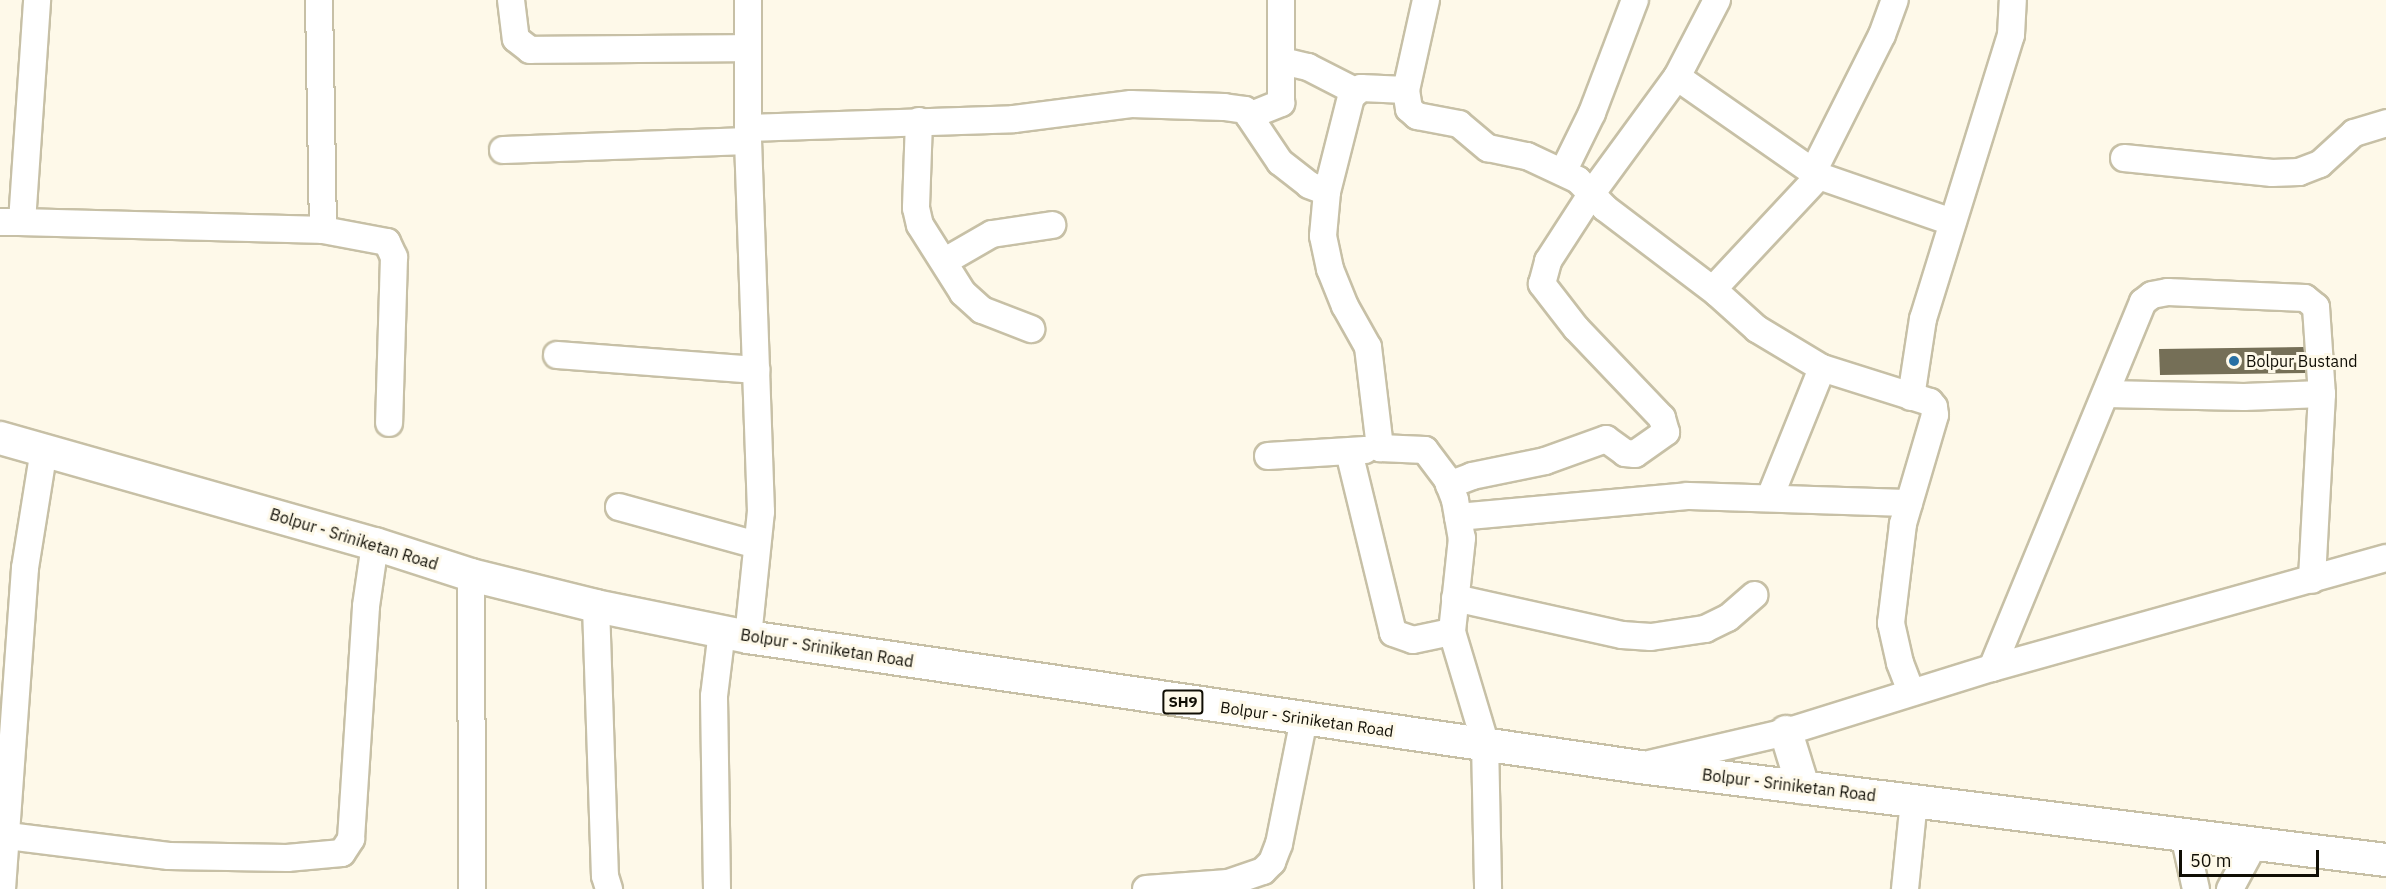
<!DOCTYPE html>
<style>
body{margin:0}
#map{position:relative;width:2386px;height:889px;overflow:hidden;background:#fef9e9;font-family:"IBM Plex Sans",sans-serif}
div>[style]{position:absolute}
[style*='--x']{left:calc(var(--x)*1px);top:calc(var(--y)*1px);width:calc(var(--w)*1px);rotate:calc(var(--a)*1deg)}
.building>*{inset:0;background:#756f57}
.roads{filter:drop-shadow(2px 0 #c7c0a6) drop-shadow(-2px 0 #c7c0a6) drop-shadow(0 2px #c7c0a6) drop-shadow(0 -2px #c7c0a6)}
.minor>*{height:26px;margin:-13px;padding:0 13px;transform-origin:13px;border-radius:13px;background:#fff}
.major>*{height:32px;margin:-16px;padding:0 16px;transform-origin:16px;border-radius:16px;background:#fff}
.dots>*{width:16px;height:16px;translate:-50% -50%;box-sizing:border-box;border:3px solid #fef9e9;border-radius:50%}
span{translate:-50% -50%;white-space:nowrap;text-align:center;line-height:1.15;-webkit-text-stroke:6px #fef9e9;paint-order:stroke}
.shield-label span{padding:2px 4px;background:#fef9e9;border:2px solid;border-radius:4px;-webkit-text-stroke-width:0}
.shield-label{font-size:15px;color:#100e05;font-weight:700}
.poi-label{font-size:16px;color:#100e05}
.left{translate:0 -50%;text-align:left}
.street-label{font-size:16px;color:#100e05}
.scale{position:absolute;left:2179px;top:850px;width:140px;height:27px;box-sizing:border-box;border:3px solid #100e05;border-top:0;padding-left:8px;font-size:18px;line-height:21px;white-space:nowrap;color:#100e05;-webkit-text-stroke:4px #fef9e9;paint-order:stroke}
</style>
<div id="map">
<div class="building">
<i style="clip-path:polygon(2304px 347px,2306px 373px,2160px 375px,2159px 349px)"></i>
</div>
<div class="roads">
<div class="minor">
<i style="--x:511;--y:0;--w:39;--a:83"></i>
<i style="--x:516;--y:39;--w:18;--a:38"></i>
<i style="--x:530;--y:50;--w:218;--a:-0.5"></i>
<i style="--x:1426;--y:0;--w:92;--a:102.5"></i>
<i style="--x:1406;--y:90;--w:45;--a:-177.5"></i>
<i style="--x:1361;--y:88;--w:13;--a:138"></i>
<i style="--x:1351;--y:97;--w:98;--a:104.2"></i>
<i style="--x:1327;--y:192;--w:44;--a:95.2"></i>
<i style="--x:1323;--y:236;--w:34;--a:78"></i>
<i style="--x:1330;--y:269;--w:40;--a:68"></i>
<i style="--x:1345;--y:306;--w:47;--a:60.7"></i>
<i style="--x:1368;--y:347;--w:102;--a:83.2"></i>
<i style="--x:1380;--y:448;--w:45;--a:2.5"></i>
<i style="--x:1425;--y:450;--w:36;--a:53"></i>
<i style="--x:1447;--y:479;--w:22;--a:69"></i>
<i style="--x:1455;--y:500;--w:39;--a:80"></i>
<i style="--x:1462;--y:538;--w:95;--a:96.1"></i>
<i style="--x:1452;--y:632;--w:115;--a:73.3"></i>
<i style="--x:1485;--y:742;--w:147;--a:88.8"></i>
<i style="--x:1717;--y:0;--w:87;--a:117.5"></i>
<i style="--x:1677;--y:77;--w:173;--a:34.9"></i>
<i style="--x:1819;--y:176;--w:148;--a:133.1"></i>
<i style="--x:1718;--y:284;--w:9;--a:96"></i>
<i style="--x:1717;--y:293;--w:54;--a:42"></i>
<i style="--x:1757;--y:329;--w:76;--a:31"></i>
<i style="--x:1822;--y:368;--w:113;--a:17.5"></i>
<i style="--x:1930;--y:402;--w:6;--a:51"></i>
<i style="--x:1934;--y:407;--w:8;--a:83"></i>
<i style="--x:1935;--y:415;--w:114;--a:106.4"></i>
<i style="--x:1903;--y:524;--w:100;--a:96.9"></i>
<i style="--x:1891;--y:623;--w:41;--a:77.3"></i>
<i style="--x:1900;--y:663;--w:31;--a:69"></i>
<i style="--x:1282;--y:61;--w:27;--a:13"></i>
<i style="--x:1308;--y:67;--w:53;--a:27.1"></i>
<i style="--x:1406;--y:90;--w:19;--a:81"></i>
<i style="--x:1409;--y:109;--w:11;--a:41"></i>
<i style="--x:1417;--y:116;--w:43;--a:10.8"></i>
<i style="--x:1459;--y:124;--w:38;--a:40"></i>
<i style="--x:1488;--y:148;--w:40;--a:12"></i>
<i style="--x:1527;--y:156;--w:56;--a:25.2"></i>
<i style="--x:1578;--y:180;--w:39;--a:46"></i>
<i style="--x:1605;--y:208;--w:141;--a:37.2"></i>
<i style="--x:1249;--y:116;--w:35;--a:-22"></i>
<i style="--x:1281;--y:103;--w:103;--a:-90"></i>
<i style="--x:919;--y:121;--w:87;--a:92"></i>
<i style="--x:916;--y:208;--w:17;--a:77"></i>
<i style="--x:920;--y:225;--w:80;--a:57.7"></i>
<i style="--x:963;--y:293;--w:25;--a:42"></i>
<i style="--x:982;--y:310;--w:53;--a:21.2"></i>
<i style="--x:748;--y:128;--w:266;--a:-1.9"></i>
<i style="--x:1014;--y:119;--w:118;--a:-7.3"></i>
<i style="--x:1131;--y:104;--w:93;--a:1.8"></i>
<i style="--x:1224;--y:107;--w:21;--a:8"></i>
<i style="--x:1245;--y:110;--w:63;--a:56.1"></i>
<i style="--x:1280;--y:162;--w:37;--a:38"></i>
<i style="--x:1309;--y:185;--w:19;--a:21"></i>
<i style="--x:503;--y:150;--w:245;--a:-2.1"></i>
<i style="--x:2124;--y:158;--w:149;--a:5.8"></i>
<i style="--x:2272;--y:173;--w:27;--a:-2"></i>
<i style="--x:2299;--y:172;--w:22;--a:-21"></i>
<i style="--x:2320;--y:164;--w:46;--a:-42.4"></i>
<i style="--x:2354;--y:133;--w:34;--a:-17"></i>
<i style="--x:1563;--y:172;--w:66;--a:-63.8"></i>
<i style="--x:1592;--y:113;--w:121;--a:-69.2"></i>
<i style="--x:1813;--y:172;--w:153;--a:-63.3"></i>
<i style="--x:1882;--y:35;--w:37;--a:-70"></i>
<i style="--x:1819;--y:176;--w:141;--a:19.1"></i>
<i style="--x:0;--y:222;--w:22;--a:0"></i>
<i style="--x:22;--y:222;--w:223;--a:-86.1"></i>
<i style="--x:22;--y:222;--w:301;--a:1.5"></i>
<i style="--x:323;--y:230;--w:230;--a:-91"></i>
<i style="--x:323;--y:230;--w:65;--a:10.6"></i>
<i style="--x:387;--y:242;--w:17;--a:65"></i>
<i style="--x:394;--y:257;--w:166;--a:91.7"></i>
<i style="--x:945;--y:261;--w:54;--a:-29.9"></i>
<i style="--x:992;--y:234;--w:61;--a:-8.5"></i>
<i style="--x:557;--y:355;--w:200;--a:4.3"></i>
<i style="--x:2106;--y:394;--w:138;--a:1.2"></i>
<i style="--x:2244;--y:397;--w:78;--a:-2.2"></i>
<i style="--x:1911;--y:397;--w:79;--a:-81.3"></i>
<i style="--x:1923;--y:319;--w:297;--a:-72.8"></i>
<i style="--x:2011;--y:35;--w:35;--a:-87"></i>
<i style="--x:1349;--y:452;--w:186;--a:76.3"></i>
<i style="--x:1393;--y:633;--w:21;--a:19"></i>
<i style="--x:1413;--y:640;--w:40;--a:-12"></i>
<i style="--x:1268;--y:456;--w:97;--a:-3.5"></i>
<i style="--x:1449;--y:485;--w:25;--a:-21"></i>
<i style="--x:1472;--y:476;--w:75;--a:-11.6"></i>
<i style="--x:1545;--y:461;--w:65;--a:-19.8"></i>
<i style="--x:1606;--y:439;--w:24;--a:36"></i>
<i style="--x:1625;--y:453;--w:10;--a:6"></i>
<i style="--x:1635;--y:454;--w:38;--a:-35"></i>
<i style="--x:1666;--y:432;--w:15;--a:-106"></i>
<i style="--x:1662;--y:418;--w:124;--a:-133.7"></i>
<i style="--x:1576;--y:328;--w:56;--a:-127.7"></i>
<i style="--x:1542;--y:284;--w:24;--a:-75"></i>
<i style="--x:1548;--y:261;--w:81;--a:-57.1"></i>
<i style="--x:1592;--y:193;--w:144;--a:-53.8"></i>
<i style="--x:1770;--y:497;--w:139;--a:-68"></i>
<i style="--x:619;--y:507;--w:143;--a:15.4"></i>
<i style="--x:1458;--y:517;--w:230;--a:-5.2"></i>
<i style="--x:1687;--y:496;--w:222;--a:1.8"></i>
<i style="--x:471;--y:575;--w:314;--a:89.8"></i>
<i style="--x:1455;--y:598;--w:171;--a:12.5"></i>
<i style="--x:1622;--y:635;--w:29;--a:4"></i>
<i style="--x:1651;--y:637;--w:55;--a:-8.4"></i>
<i style="--x:1705;--y:629;--w:25;--a:-26"></i>
<i style="--x:1728;--y:618;--w:35;--a:-41"></i>
<i style="--x:596;--y:606;--w:270;--a:88.1"></i>
<i style="--x:605;--y:876;--w:14;--a:73"></i>
<i style="--x:748;--y:637;--w:126;--a:-84.1"></i>
<i style="--x:761;--y:512;--w:371;--a:-92"></i>
<i style="--x:748;--y:141;--w:141;--a:-90"></i>
<i style="--x:1992;--y:668;--w:396;--a:-67.6"></i>
<i style="--x:2143;--y:302;--w:11;--a:-38"></i>
<i style="--x:2152;--y:295;--w:16;--a:-11"></i>
<i style="--x:2168;--y:292;--w:137;--a:2.5"></i>
<i style="--x:2305;--y:298;--w:14;--a:39"></i>
<i style="--x:2316;--y:307;--w:87;--a:86.1"></i>
<i style="--x:2322;--y:394;--w:186;--a:93.1"></i>
<i style="--x:1649;--y:764;--w:141;--a:-13.1"></i>
<i style="--x:1786;--y:732;--w:216;--a:-17.3"></i>
<i style="--x:1992;--y:668;--w:409;--a:-15.6"></i>
<i style="--x:0;--y:835;--w:170;--a:7.1"></i>
<i style="--x:169;--y:856;--w:118;--a:1"></i>
<i style="--x:287;--y:858;--w:55;--a:-5.2"></i>
<i style="--x:342;--y:853;--w:17;--a:-57"></i>
<i style="--x:351;--y:839;--w:233;--a:-86.3"></i>
<i style="--x:366;--y:606;--w:63;--a:-81.7"></i>
<i style="--x:2184;--y:835;--w:55;--a:77.5"></i>
<i style="--x:2;--y:889;--w:322;--a:-85.9"></i>
<i style="--x:25;--y:568;--w:121;--a:-80.9"></i>
<i style="--x:717;--y:889;--w:193;--a:-90.9"></i>
<i style="--x:714;--y:696;--w:65;--a:-83"></i>
<i style="--x:1146;--y:889;--w:82;--a:-4.2"></i>
<i style="--x:1228;--y:883;--w:37;--a:-19"></i>
<i style="--x:1263;--y:871;--w:13;--a:-45"></i>
<i style="--x:1272;--y:862;--w:19;--a:-69"></i>
<i style="--x:1279;--y:844;--w:127;--a:-78.7"></i>
<i style="--x:1905;--y:889;--w:88;--a:-84.2"></i>
<i style="--x:2230;--y:889;--w:51;--a:-61.9"></i>
</div>
<div class="major">
<i style="--x:0;--y:438;--w:390;--a:15.8"></i>
<i style="--x:375;--y:544;--w:101;--a:17.9"></i>
<i style="--x:471;--y:575;--w:129;--a:13.9"></i>
<i style="--x:596;--y:606;--w:155;--a:11.5"></i>
<i style="--x:748;--y:637;--w:901;--a:8.29"></i>
<i style="--x:1640;--y:767;--w:752;--a:7.11"></i>
<i style="--x:1786;--y:732;--w:58;--a:72.8"></i>
</div>
</div>
<div class="dots">
<i style="left:2234px;top:361px;background:#2870a4"></i>
</div>
<div class="shield-label">
<span style="left:1183px;top:702px">SH9</span>
</div>
<div class="poi-label">
<span class="left" style="left:2246px;top:361px">Bolpur Bustand</span>
</div>
<div class="street-label">
<span style="left:354px;top:539px;rotate:17deg">Bolpur - Sriniketan Road</span>
<span style="left:827px;top:648px;rotate:9deg">Bolpur - Sriniketan Road</span>
<span style="left:1307px;top:719px;rotate:8deg">Bolpur - Sriniketan Road</span>
<span style="left:1789px;top:785px;rotate:7deg">Bolpur - Sriniketan Road</span>
</div>
<div class="scale">50 m</div>
</div>
